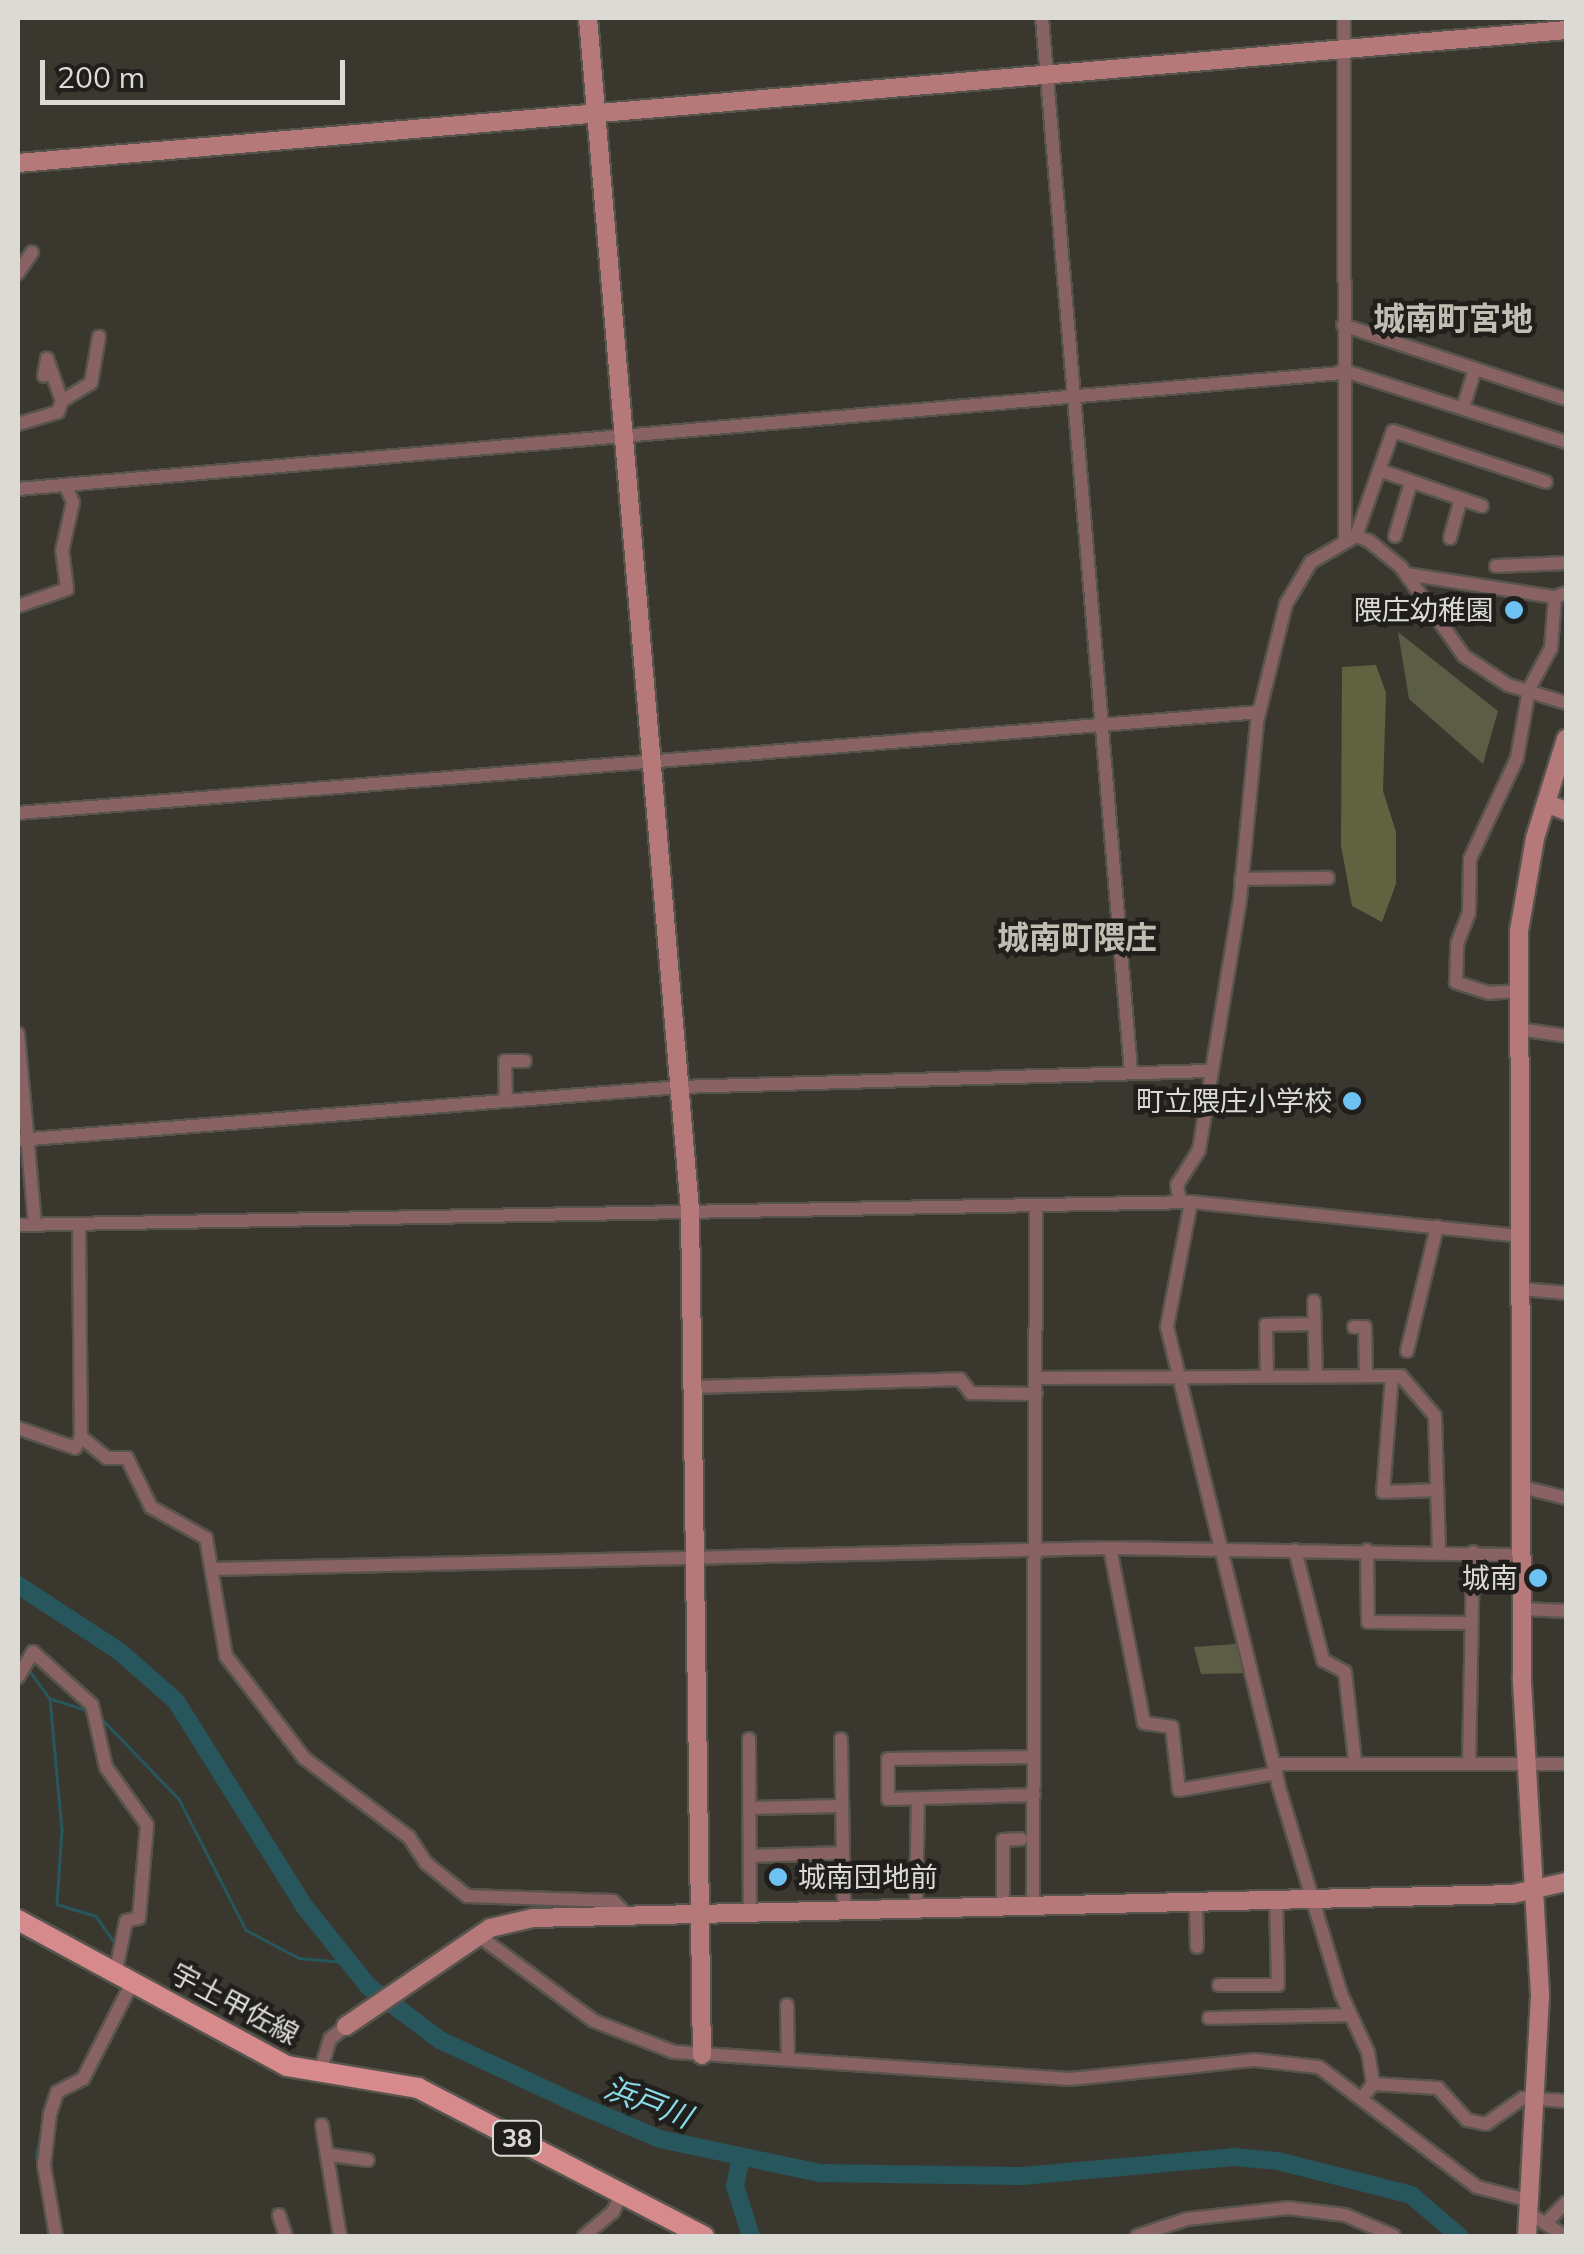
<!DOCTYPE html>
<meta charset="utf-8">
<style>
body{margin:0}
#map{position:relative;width:1584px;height:2254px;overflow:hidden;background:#3a372f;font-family:Mulish,"Noto Sans JP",sans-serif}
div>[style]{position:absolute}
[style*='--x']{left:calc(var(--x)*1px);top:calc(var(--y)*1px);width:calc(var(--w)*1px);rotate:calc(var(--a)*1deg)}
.green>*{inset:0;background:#5b5e45}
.forest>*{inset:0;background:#606340}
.stream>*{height:2.5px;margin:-1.25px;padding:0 1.25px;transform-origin:1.25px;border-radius:1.25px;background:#27565d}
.river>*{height:18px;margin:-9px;padding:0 9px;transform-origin:9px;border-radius:9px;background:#27565d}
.roads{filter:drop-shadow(2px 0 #57544d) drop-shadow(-2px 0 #57544d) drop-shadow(0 2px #57544d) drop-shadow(0 -2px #57544d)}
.street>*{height:12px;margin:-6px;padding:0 6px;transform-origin:6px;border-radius:6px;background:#896263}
.secondary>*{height:18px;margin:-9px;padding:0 9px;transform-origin:9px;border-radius:9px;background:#b5797a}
.primary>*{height:20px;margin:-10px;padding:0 10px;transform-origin:10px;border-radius:10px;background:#d78a8c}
.dots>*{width:28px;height:28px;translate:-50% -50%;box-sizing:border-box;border:5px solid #201f1b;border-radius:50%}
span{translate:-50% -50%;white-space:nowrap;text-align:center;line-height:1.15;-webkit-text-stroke:9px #201f1b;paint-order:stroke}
.shield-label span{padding:2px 8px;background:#201f1b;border:2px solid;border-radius:8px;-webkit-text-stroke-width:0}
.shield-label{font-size:25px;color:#dcdad5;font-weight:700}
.poi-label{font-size:28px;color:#dcdad5}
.right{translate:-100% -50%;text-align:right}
.left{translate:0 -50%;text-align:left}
.street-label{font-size:28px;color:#dcdad5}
.water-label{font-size:30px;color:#89dbe9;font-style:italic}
.quarter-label{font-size:32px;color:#c2beb4;font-weight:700}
.frame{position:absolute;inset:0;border:20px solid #dcdad5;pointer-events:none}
.scale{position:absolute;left:40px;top:60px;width:305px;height:45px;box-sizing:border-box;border:5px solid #dcdad5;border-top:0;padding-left:12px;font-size:30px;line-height:35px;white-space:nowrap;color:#dcdad5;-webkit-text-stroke:8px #201f1b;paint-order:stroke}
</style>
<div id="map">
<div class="green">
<i style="clip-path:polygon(1398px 632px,1498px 711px,1483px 764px,1409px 699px)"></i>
<i style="clip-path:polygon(1248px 1643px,1255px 1673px,1201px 1674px,1194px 1647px)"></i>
</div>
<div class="forest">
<i style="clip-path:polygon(1376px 665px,1386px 693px,1383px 791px,1396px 832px,1396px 884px,1382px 922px,1352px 906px,1341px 845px,1342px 667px)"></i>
</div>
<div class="stream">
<i style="--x:29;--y:1670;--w:36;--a:54"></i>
<i style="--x:50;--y:1699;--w:132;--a:84.8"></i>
<i style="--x:62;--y:1830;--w:74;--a:93.9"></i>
<i style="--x:57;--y:1904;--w:41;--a:17.1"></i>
<i style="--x:96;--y:1916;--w:33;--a:55"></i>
<i style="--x:52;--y:1699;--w:36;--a:18"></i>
<i style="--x:102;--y:1719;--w:111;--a:46.1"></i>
<i style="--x:179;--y:1799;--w:147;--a:62.9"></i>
<i style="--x:246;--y:1930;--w:60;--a:27.8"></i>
<i style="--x:299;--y:1958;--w:44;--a:5.2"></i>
<i style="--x:85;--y:2060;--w:26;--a:-61"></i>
<i style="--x:45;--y:2109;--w:30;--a:-60"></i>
<i style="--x:42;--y:2187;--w:33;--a:-101"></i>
<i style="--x:36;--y:2155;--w:39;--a:-78"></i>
</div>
<div class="river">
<i style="--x:18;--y:1585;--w:121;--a:33.2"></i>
<i style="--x:119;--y:1651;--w:76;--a:41.3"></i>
<i style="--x:176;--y:1701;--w:242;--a:58"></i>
<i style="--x:304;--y:1906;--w:102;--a:51.3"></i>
<i style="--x:368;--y:1986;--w:90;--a:36.9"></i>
<i style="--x:440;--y:2040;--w:151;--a:25"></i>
<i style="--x:577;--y:2104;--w:90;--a:22.9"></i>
<i style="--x:660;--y:2139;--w:164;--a:12"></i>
<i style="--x:820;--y:2173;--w:202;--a:0.9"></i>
<i style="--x:1022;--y:2176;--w:212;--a:-5.1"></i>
<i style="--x:1233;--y:2157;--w:45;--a:5.1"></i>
<i style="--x:1278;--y:2161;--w:137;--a:14.3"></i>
<i style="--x:1411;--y:2195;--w:63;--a:40.5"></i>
<i style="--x:740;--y:2162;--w:25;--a:102"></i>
<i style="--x:735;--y:2186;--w:52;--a:72.3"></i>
</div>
<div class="roads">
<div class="street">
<i style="--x:1042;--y:18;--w:1057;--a:85.17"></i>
<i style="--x:1344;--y:18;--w:523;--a:89.89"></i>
<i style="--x:18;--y:273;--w:25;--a:-56"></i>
<i style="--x:1343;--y:325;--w:235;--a:18.4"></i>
<i style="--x:1342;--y:370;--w:235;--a:17.8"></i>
<i style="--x:62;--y:401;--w:34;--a:-32"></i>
<i style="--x:91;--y:383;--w:47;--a:-80.1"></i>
<i style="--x:1463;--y:408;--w:41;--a:-72.9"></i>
<i style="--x:18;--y:424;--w:42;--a:-16.7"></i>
<i style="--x:58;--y:412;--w:12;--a:-70"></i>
<i style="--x:62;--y:401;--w:45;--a:-109.7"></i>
<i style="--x:47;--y:359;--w:17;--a:100"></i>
<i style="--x:1379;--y:470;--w:109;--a:19.3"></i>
<i style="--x:18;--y:489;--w:1329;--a:-5.01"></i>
<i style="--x:1356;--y:536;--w:111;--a:-70.6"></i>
<i style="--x:1393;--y:431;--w:161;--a:18.4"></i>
<i style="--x:1395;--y:536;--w:56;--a:-73.5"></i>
<i style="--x:1450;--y:538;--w:41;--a:-74.6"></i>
<i style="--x:1496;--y:566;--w:70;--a:-2.5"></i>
<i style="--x:1406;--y:574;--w:151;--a:8.8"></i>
<i style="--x:18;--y:606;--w:52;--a:-19.1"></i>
<i style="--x:67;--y:589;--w:38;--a:-97"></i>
<i style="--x:62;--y:551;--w:50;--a:-77.3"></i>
<i style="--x:73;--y:502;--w:19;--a:-115"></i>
<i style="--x:18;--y:813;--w:1245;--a:-4.65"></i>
<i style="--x:1241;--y:879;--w:87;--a:-0.7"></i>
<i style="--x:1522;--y:991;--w:33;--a:177"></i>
<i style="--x:1489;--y:993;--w:35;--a:-162"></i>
<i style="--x:1456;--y:982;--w:38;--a:-88"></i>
<i style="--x:1457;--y:944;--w:33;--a:-69"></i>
<i style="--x:1469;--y:913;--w:54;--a:-88.9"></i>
<i style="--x:1470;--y:859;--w:111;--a:-65"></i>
<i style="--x:1517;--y:758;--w:70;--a:-80.1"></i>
<i style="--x:1529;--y:689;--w:47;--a:-61.8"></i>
<i style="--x:1551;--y:648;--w:51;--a:-85.5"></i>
<i style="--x:1555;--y:597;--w:12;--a:-20"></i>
<i style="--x:1525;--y:1030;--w:41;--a:8.3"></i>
<i style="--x:18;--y:1034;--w:191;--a:84.9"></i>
<i style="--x:506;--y:1101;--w:40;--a:-91.4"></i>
<i style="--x:505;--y:1061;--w:20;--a:0"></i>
<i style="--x:18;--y:1140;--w:663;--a:-4.58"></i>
<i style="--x:679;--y:1087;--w:531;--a:-1.73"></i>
<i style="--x:1180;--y:1202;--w:17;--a:-100"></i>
<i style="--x:1177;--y:1185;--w:41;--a:-57.8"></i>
<i style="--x:1199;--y:1150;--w:254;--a:-80.7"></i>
<i style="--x:1240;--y:899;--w:179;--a:-84.5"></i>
<i style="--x:1257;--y:721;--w:121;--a:-76.1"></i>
<i style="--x:1286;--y:604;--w:49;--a:-59.2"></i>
<i style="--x:1311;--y:562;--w:52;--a:-30"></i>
<i style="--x:1356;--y:536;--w:14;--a:21"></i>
<i style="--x:1369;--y:541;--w:41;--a:39.1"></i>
<i style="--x:1401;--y:567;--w:109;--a:54.7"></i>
<i style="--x:1464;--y:656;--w:53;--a:33.4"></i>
<i style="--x:1508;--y:685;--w:61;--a:17.2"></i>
<i style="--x:1191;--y:1202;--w:127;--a:100.9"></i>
<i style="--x:1167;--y:1327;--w:470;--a:76.3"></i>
<i style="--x:1278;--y:1784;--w:219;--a:73.3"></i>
<i style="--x:1341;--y:1994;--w:64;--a:65"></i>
<i style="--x:1368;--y:2052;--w:32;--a:81"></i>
<i style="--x:1373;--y:2084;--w:16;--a:128"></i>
<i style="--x:79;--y:1224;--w:213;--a:89.5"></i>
<i style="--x:81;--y:1437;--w:33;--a:39"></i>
<i style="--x:107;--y:1458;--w:20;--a:0"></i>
<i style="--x:127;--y:1458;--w:55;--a:63.9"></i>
<i style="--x:151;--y:1507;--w:63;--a:29.4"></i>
<i style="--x:206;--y:1538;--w:120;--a:80.4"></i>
<i style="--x:226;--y:1656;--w:128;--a:52.6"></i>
<i style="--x:304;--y:1758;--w:131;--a:37"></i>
<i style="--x:409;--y:1837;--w:31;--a:57"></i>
<i style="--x:426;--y:1863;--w:53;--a:38.8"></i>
<i style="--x:467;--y:1896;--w:146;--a:2"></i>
<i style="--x:613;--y:1901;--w:21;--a:45"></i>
<i style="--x:18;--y:1225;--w:1173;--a:-1.12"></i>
<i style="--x:1191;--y:1202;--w:331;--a:5.9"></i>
<i style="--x:1523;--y:1289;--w:43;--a:5.3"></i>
<i style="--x:1314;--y:1301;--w:75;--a:88.5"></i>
<i style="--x:1354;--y:1327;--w:11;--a:0"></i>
<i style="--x:1365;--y:1327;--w:49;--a:88.8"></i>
<i style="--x:1407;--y:1351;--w:128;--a:-76.4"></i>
<i style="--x:1392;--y:1376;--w:116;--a:94.4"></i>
<i style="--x:1383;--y:1492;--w:54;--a:-2.1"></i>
<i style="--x:1267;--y:1377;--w:52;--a:-91.1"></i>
<i style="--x:1266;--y:1325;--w:49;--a:-1.2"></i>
<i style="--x:1037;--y:1378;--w:364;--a:-0.3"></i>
<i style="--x:1401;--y:1376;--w:52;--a:49.6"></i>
<i style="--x:1435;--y:1416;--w:134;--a:88.3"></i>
<i style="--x:695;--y:1387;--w:265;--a:-1.7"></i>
<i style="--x:960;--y:1379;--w:18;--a:52"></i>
<i style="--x:971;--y:1393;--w:65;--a:0.9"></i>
<i style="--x:18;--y:1428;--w:60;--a:19.3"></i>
<i style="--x:75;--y:1448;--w:13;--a:-61"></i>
<i style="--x:1526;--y:1488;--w:41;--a:14"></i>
<i style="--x:1110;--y:1548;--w:178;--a:79"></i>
<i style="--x:1144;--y:1723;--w:28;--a:8"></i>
<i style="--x:1172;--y:1727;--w:63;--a:83.7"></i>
<i style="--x:1179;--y:1790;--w:99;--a:-9.8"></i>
<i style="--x:1295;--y:1550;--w:114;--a:75.7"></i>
<i style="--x:1323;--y:1660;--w:25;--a:29"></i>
<i style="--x:1345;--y:1672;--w:90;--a:83.6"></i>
<i style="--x:1367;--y:1550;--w:72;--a:89.2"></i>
<i style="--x:1368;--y:1622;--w:104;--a:0.6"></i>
<i style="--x:213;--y:1569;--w:897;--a:-1.34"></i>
<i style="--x:1110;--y:1548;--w:414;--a:1"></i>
<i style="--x:1523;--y:1609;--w:43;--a:2.7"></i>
<i style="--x:18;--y:1677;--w:29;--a:-59"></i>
<i style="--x:33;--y:1652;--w:79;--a:41.9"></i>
<i style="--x:92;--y:1705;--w:64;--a:77.3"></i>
<i style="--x:106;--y:1767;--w:71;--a:54.7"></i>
<i style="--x:147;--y:1825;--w:93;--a:94.9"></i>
<i style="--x:139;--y:1918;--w:13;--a:167"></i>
<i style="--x:126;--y:1921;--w:50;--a:101.5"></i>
<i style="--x:749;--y:1739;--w:176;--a:89.7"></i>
<i style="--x:841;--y:1739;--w:173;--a:89"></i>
<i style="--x:1278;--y:1764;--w:288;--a:0"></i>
<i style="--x:1469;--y:1764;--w:212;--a:-88.9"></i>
<i style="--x:1034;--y:1795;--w:146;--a:178.4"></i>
<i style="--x:888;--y:1799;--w:40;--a:-90"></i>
<i style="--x:888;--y:1759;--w:146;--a:-0.8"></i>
<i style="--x:749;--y:1808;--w:93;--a:-1.2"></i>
<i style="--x:750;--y:1856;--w:92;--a:-1.9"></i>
<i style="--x:1196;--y:1901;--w:46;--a:88.8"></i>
<i style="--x:1003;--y:1905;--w:65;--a:-90"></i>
<i style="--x:1003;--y:1840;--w:18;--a:-3"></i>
<i style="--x:1033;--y:1905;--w:697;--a:-89.75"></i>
<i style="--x:916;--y:1909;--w:110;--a:-89"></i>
<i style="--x:479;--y:1936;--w:143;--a:36.5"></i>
<i style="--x:594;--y:2021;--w:86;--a:21.2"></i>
<i style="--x:674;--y:2052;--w:397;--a:3.9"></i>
<i style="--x:1070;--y:2079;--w:186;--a:-5.9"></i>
<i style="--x:1255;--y:2060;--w:64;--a:6.2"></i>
<i style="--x:1319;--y:2067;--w:198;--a:37.2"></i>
<i style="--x:1477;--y:2187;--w:56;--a:14.5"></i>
<i style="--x:1219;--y:1985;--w:59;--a:0"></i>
<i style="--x:1278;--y:1985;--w:86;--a:-91.3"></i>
<i style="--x:787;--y:2005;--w:53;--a:88.9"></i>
<i style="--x:1209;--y:2018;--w:140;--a:-1.2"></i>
<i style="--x:319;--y:2075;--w:38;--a:-73"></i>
<i style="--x:330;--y:2039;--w:21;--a:-39"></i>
<i style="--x:1373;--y:2084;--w:65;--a:3.5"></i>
<i style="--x:1438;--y:2088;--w:43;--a:47.8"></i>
<i style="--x:1467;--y:2120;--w:19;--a:12"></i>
<i style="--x:1486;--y:2124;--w:45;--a:-35.1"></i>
<i style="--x:1523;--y:2098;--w:43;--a:4"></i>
<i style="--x:322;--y:2125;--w:112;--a:80.8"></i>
<i style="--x:331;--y:2155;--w:37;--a:8"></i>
<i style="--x:1530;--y:2214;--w:41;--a:32.2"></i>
<i style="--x:279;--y:2215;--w:22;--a:72"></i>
<i style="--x:1546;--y:2223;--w:29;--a:-46"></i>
<i style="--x:56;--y:2236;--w:72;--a:-99.6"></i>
<i style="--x:44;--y:2165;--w:51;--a:-83.3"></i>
<i style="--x:50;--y:2114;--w:23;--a:-72"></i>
<i style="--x:57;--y:2092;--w:29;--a:-27"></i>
<i style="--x:83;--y:2079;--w:110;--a:-63"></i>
<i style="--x:584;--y:2236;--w:38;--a:-40"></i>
<i style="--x:613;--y:2212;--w:20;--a:-66"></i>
<i style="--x:1137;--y:2236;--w:53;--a:-18.8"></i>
<i style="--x:1187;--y:2219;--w:102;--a:-6.2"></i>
<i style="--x:1288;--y:2208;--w:57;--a:7"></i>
<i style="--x:1345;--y:2215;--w:53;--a:23.2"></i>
</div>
<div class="secondary">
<i style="--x:588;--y:18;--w:1197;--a:85.11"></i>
<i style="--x:690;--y:1211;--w:844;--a:89.19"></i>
<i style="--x:18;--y:163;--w:1554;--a:-4.91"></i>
<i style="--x:1546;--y:803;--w:22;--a:22"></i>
<i style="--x:346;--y:2026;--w:174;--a:-34.2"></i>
<i style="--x:490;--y:1928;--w:44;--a:-13.1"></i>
<i style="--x:533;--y:1918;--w:980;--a:-1.4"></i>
<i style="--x:1513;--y:1894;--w:54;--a:-12.8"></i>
<i style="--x:1527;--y:2236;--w:242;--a:-86.9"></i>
<i style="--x:1540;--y:1994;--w:317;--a:-93.3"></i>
<i style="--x:1522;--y:1678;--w:747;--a:-90.23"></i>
<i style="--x:1519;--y:931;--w:94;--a:-80.2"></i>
<i style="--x:1535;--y:838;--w:104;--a:-72.6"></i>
</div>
<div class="primary">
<i style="--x:18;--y:1920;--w:306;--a:28.5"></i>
<i style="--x:287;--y:2066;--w:133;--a:9.5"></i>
<i style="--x:418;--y:2088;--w:322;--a:27.4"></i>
</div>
</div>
<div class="dots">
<i style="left:1514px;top:610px;background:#6ec2f3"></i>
<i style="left:1352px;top:1101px;background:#6ec2f3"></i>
<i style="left:1538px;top:1578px;background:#6ec2f3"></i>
<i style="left:778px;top:1877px;background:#6ec2f3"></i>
</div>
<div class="shield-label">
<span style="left:517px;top:2138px">38</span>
</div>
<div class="poi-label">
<span class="right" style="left:1494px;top:610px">隈庄幼稚園</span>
<span class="right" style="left:1332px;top:1101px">町立隈庄小学校</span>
<span class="right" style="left:1518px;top:1578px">城南</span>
<span class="left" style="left:798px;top:1877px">城南団地前</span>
</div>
<div class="street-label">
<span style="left:235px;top:2004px;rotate:28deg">宇土甲佐線</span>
</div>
<div class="water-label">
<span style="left:648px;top:2102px;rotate:21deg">浜戸川</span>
</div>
<div class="quarter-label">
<span style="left:1453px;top:318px">城南町宮地</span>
<span style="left:1077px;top:937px">城南町隈庄</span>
</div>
<div class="frame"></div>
<div class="scale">200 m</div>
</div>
